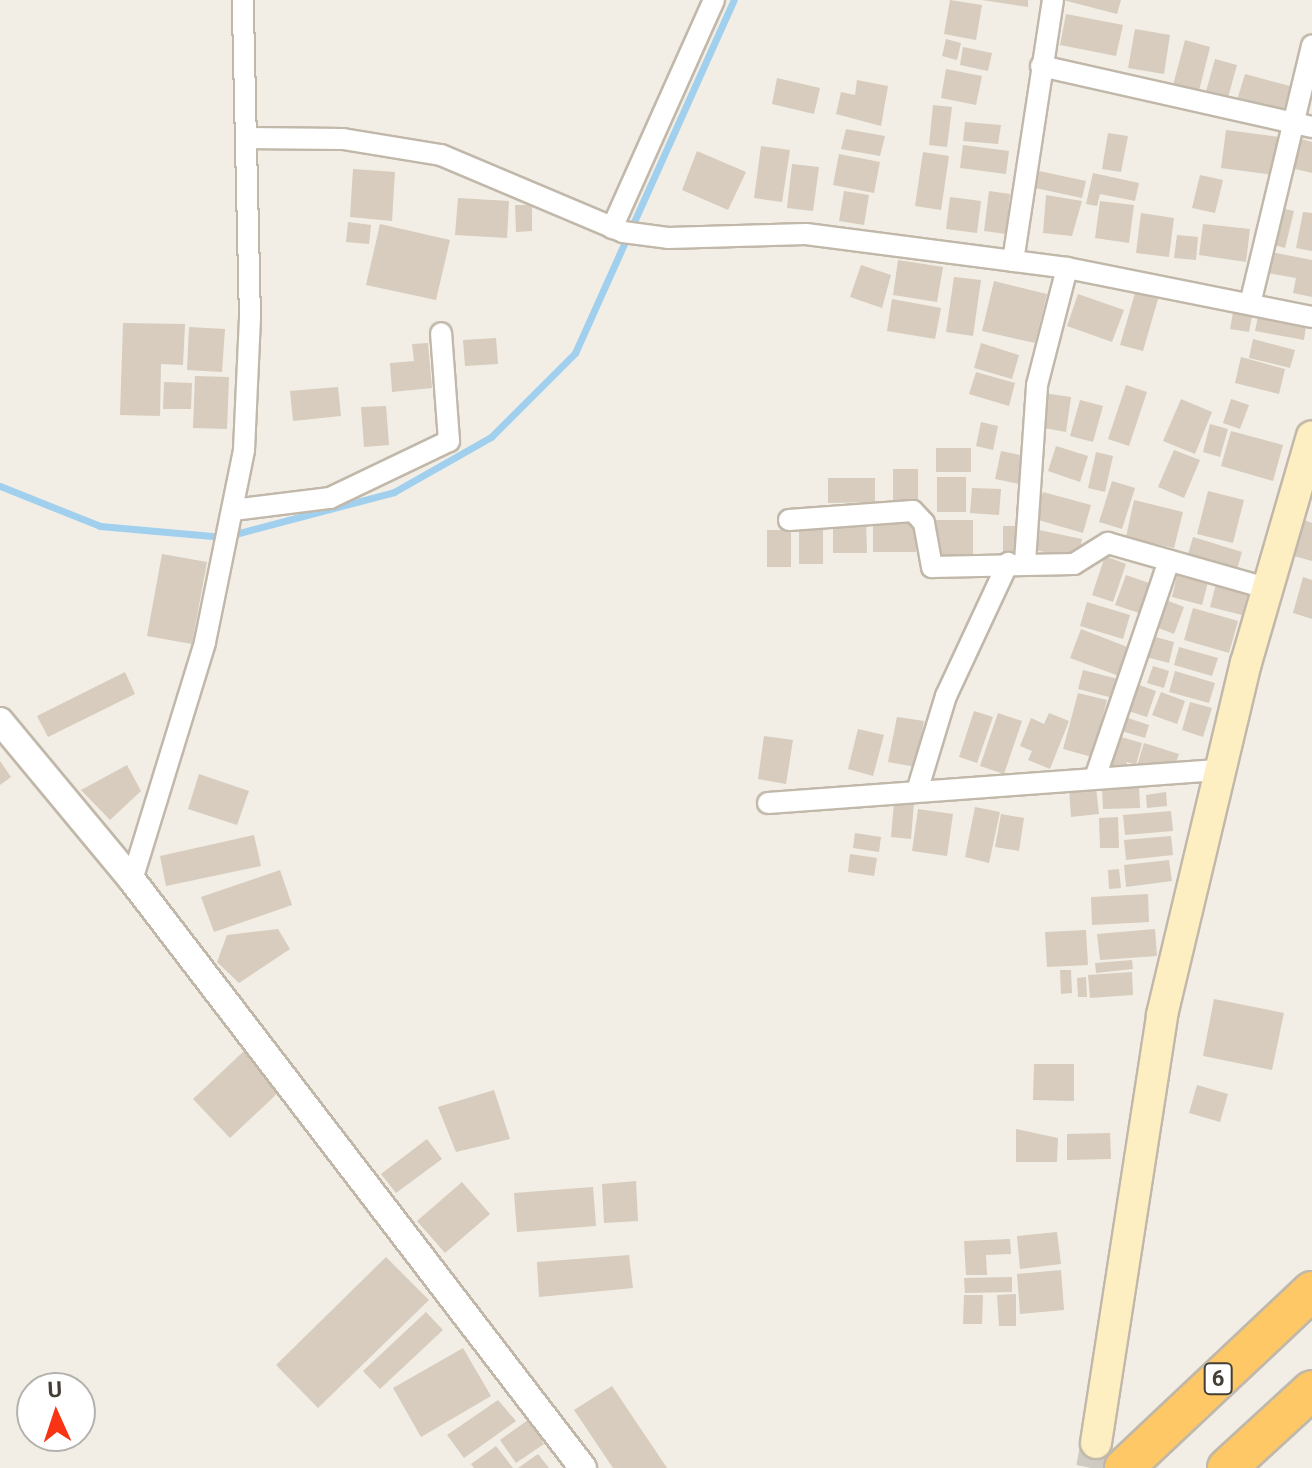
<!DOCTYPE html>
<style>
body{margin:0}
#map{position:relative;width:1312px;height:1468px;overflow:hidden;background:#f2eee5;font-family:Roboto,sans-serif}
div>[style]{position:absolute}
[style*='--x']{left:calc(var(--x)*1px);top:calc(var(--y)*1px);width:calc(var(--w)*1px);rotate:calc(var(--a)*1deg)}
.stream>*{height:7px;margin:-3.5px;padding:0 3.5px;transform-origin:3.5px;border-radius:3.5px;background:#a1d0ef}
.building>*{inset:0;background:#d7ccbd}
.secondary-tunnel>*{height:30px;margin-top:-15px;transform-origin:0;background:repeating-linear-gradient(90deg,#cfcbc2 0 30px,transparent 0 45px)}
.roads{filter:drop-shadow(2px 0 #c1b8aa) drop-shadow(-2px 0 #c1b8aa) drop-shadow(0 2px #c1b8aa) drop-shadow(0 -2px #c1b8aa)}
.minor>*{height:20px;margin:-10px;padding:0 10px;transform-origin:10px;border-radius:10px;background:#fff}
.tertiary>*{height:26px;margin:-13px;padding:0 13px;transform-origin:13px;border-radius:13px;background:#fff}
.secondary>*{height:30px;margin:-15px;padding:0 15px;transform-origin:15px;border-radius:15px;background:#feefc3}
.motorway>*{height:38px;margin:-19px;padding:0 19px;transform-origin:19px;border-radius:19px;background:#fdc865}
span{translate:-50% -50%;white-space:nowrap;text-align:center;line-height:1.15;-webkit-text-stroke:8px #fff;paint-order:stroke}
.shield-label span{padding:2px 6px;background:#fff;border:2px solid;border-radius:6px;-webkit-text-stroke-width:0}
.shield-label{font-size:22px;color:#443e34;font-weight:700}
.north{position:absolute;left:16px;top:1372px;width:80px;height:80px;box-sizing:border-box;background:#fff;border:2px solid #b4b2ae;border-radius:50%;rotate:357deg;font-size:22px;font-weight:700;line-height:32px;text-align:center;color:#443e34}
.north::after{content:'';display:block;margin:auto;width:28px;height:36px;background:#f93415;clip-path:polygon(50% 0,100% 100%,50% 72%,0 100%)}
</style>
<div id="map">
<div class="stream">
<i style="--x:0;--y:486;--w:108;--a:21.8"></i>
<i style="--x:100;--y:526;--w:124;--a:5.1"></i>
<i style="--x:224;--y:537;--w:176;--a:-14.8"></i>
<i style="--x:394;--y:492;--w:112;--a:-29.6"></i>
<i style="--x:491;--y:437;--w:119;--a:-45"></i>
<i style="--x:575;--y:353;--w:387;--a:-65.8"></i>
</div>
<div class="building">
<i style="clip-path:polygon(950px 0,982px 5px,976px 40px,944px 34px)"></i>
<i style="clip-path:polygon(982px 0,1028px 0,1028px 7px)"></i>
<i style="clip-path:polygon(1063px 0,1121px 0,1117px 14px)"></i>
<i style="clip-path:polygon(1066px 14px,1123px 25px,1116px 56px,1060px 45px)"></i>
<i style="clip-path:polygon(1135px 29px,1170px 35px,1164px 74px,1128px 68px)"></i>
<i style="clip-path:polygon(946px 39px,961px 43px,957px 60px,942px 56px)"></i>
<i style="clip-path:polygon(1185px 40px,1210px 47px,1198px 95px,1172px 89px)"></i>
<i style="clip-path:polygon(963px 47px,992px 53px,988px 71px,960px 65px)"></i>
<i style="clip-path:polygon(1215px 59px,1237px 65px,1227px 101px,1205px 95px)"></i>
<i style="clip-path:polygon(946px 69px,982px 76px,976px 105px,941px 98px)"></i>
<i style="clip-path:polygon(1245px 74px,1290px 86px,1283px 113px,1237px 100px)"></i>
<i style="clip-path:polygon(777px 78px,820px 88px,814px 114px,772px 104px)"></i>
<i style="clip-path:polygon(857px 80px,888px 86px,881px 126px,836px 114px,841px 92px,855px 95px)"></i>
<i style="clip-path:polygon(933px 105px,952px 107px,947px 147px,929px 145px)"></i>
<i style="clip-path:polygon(965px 122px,1001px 125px,998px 144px,963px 141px)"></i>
<i style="clip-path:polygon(846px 129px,885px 136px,880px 156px,841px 149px)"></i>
<i style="clip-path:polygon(1226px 130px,1279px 137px,1273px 175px,1221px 168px)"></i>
<i style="clip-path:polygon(1108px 133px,1128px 136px,1121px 172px,1102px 169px)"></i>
<i style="clip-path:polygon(1298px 138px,1312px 142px,1312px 173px,1291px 168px)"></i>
<i style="clip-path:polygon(963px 145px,1009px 151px,1006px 174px,960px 168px)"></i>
<i style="clip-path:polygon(761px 146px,790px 150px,782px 202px,754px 198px)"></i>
<i style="clip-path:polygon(697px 151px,746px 172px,728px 210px,682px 190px)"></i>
<i style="clip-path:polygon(923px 152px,949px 156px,941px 210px,915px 206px)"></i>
<i style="clip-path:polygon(839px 154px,880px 162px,874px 193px,833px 185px)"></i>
<i style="clip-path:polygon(792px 164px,819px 167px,813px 211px,787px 208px)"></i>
<i style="clip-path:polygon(353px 169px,395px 172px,392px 221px,350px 217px)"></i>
<i style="clip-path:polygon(1039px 171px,1086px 181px,1082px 198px,1035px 188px)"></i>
<i style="clip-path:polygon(1093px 173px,1139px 183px,1135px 201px,1100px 194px,1097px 206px,1086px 204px)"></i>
<i style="clip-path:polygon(1200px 175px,1223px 180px,1215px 213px,1192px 208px)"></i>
<i style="clip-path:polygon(844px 191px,869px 195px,864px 225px,839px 221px)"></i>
<i style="clip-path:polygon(989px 191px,1010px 194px,1006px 234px,984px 231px)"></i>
<i style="clip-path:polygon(1046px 195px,1082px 201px,1072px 236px,1043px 233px)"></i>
<i style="clip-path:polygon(950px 197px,981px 201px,977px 233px,946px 229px)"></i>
<i style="clip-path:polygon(458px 198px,509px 201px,507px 238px,455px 235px)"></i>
<i style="clip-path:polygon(1100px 201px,1134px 205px,1129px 243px,1095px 238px)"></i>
<i style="clip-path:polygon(515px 205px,532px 205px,532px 231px,516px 232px)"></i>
<i style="clip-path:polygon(1280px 208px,1294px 211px,1285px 248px,1271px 244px)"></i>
<i style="clip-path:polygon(1303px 212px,1312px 213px,1312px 251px,1296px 248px)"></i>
<i style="clip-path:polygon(1141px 213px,1174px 218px,1169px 257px,1136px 253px)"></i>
<i style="clip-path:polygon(348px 222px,371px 225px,369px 244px,346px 242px)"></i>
<i style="clip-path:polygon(380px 224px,450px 240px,436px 300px,366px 285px)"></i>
<i style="clip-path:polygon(1203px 224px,1250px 229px,1246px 262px,1199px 255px)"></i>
<i style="clip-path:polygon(1177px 235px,1198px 237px,1196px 260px,1174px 258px)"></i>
<i style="clip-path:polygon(1271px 252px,1312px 260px,1312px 297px,1293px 293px,1296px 278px,1267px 273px)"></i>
<i style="clip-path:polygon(898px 260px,943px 267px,937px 302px,893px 295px)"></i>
<i style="clip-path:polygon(861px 265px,891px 275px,882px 308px,850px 297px)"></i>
<i style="clip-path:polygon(954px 277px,981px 280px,973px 336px,946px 332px)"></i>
<i style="clip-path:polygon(994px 281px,1047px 294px,1035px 343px,982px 331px)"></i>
<i style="clip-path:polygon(1135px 293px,1158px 299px,1143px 351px,1120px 345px)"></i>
<i style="clip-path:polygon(1078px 294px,1124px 310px,1112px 342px,1067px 326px)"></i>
<i style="clip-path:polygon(892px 299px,941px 308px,935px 339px,887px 331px)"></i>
<i style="clip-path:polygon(1234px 307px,1253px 311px,1249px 332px,1230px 329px)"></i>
<i style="clip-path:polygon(1259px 311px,1307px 320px,1304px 340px,1255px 331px)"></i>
<i style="clip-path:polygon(123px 323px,185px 324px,183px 365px,161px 364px,160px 416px,120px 415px)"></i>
<i style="clip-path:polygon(189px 327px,225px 329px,222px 372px,187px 370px)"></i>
<i style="clip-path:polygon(496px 338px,498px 364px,465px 366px,463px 340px)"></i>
<i style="clip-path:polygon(1253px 339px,1295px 350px,1290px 368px,1249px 358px)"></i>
<i style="clip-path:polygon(428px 343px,432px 388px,392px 392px,390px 363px,414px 361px,412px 344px)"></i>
<i style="clip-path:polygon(981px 343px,1019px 355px,1012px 379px,974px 368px)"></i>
<i style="clip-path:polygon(1241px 357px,1285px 369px,1279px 394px,1235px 383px)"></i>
<i style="clip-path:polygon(976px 372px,1015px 383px,1009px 406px,969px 394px)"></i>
<i style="clip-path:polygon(195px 376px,229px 377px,227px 429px,193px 428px)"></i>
<i style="clip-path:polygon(164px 382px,192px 383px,191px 409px,163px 409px)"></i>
<i style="clip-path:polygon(1126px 385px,1147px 392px,1129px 446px,1108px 439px)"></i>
<i style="clip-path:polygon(338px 387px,341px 416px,293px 421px,290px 391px)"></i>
<i style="clip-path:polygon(1043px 393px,1071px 397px,1066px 432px,1038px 427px)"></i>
<i style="clip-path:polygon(1181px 399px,1212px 412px,1195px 454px,1163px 441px)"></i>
<i style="clip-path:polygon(1231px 399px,1249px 405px,1240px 429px,1223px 423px)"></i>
<i style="clip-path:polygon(1080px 400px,1103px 406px,1093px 442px,1070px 436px)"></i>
<i style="clip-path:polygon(386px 406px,389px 445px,364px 447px,361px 407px)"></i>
<i style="clip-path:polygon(981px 422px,998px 426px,993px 450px,976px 446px)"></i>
<i style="clip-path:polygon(1210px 424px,1228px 429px,1220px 457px,1203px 452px)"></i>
<i style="clip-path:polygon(1231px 431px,1283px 445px,1273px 481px,1221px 466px)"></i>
<i style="clip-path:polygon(1056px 446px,1088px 456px,1080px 482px,1048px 471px)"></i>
<i style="clip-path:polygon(936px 448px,971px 448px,971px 472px,936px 472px)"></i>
<i style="clip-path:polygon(1174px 450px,1200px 460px,1184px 498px,1158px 487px)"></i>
<i style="clip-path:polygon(1001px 451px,1025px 456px,1019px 484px,995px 479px)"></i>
<i style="clip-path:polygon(1096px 452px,1113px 456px,1105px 492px,1088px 488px)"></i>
<i style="clip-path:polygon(893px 469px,918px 469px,918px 501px,893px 501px)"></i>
<i style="clip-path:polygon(937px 477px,966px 477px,966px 512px,937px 512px)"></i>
<i style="clip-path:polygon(828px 478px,875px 478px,875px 502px,828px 503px)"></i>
<i style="clip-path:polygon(1112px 481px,1135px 488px,1122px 529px,1099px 522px)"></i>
<i style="clip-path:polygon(972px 488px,1001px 489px,999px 515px,970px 513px)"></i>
<i style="clip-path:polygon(1208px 491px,1244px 500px,1233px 543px,1197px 534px)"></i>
<i style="clip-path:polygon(1043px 492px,1091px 505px,1083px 533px,1035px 519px)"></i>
<i style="clip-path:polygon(1134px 500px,1183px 512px,1174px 548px,1126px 537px)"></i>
<i style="clip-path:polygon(833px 519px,866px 519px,867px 553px,833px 553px)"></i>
<i style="clip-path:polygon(930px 520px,973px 520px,973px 558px,930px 558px)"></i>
<i style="clip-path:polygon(1304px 520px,1312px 523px,1312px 561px,1294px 556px)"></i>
<i style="clip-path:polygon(873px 521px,916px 521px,916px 552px,873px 552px)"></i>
<i style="clip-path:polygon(799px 526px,823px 526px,823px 564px,799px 564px)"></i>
<i style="clip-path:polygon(1003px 526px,1020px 526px,1020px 555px,1003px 555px)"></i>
<i style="clip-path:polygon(767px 530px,791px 530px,791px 567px,767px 567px)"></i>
<i style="clip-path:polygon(1039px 530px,1082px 539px,1078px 559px,1035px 550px)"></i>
<i style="clip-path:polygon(1193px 537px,1242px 552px,1235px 576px,1186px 561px)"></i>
<i style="clip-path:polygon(162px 554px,207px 562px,192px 644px,147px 636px)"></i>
<i style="clip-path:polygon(1105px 556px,1126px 564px,1113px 602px,1092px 595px)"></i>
<i style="clip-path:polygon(1179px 567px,1210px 575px,1202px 605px,1172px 597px)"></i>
<i style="clip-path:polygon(1126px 575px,1152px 584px,1142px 614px,1115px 605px)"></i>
<i style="clip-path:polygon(1303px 577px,1312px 580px,1312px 619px,1293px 613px)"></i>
<i style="clip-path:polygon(1217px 580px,1249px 589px,1242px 615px,1210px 607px)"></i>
<i style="clip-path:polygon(1166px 600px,1184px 607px,1174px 634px,1156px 627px)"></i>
<i style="clip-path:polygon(1087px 602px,1130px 615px,1123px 639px,1080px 626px)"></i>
<i style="clip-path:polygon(1193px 608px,1238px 621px,1229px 653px,1184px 640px)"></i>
<i style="clip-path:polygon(1081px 629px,1130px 648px,1119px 676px,1070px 658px)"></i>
<i style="clip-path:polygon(1152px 636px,1174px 642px,1169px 663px,1146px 657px)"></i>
<i style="clip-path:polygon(1179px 647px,1218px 658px,1212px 676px,1174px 665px)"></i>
<i style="clip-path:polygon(1153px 666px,1169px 671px,1164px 688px,1147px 683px)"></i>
<i style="clip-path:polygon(1083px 670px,1118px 679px,1113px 698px,1078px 689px)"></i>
<i style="clip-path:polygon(1175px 671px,1215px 683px,1209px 703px,1169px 692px)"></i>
<i style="clip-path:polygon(125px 672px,135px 694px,48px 737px,37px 716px)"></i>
<i style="clip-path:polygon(1131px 682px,1156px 691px,1147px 717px,1122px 709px)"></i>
<i style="clip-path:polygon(1161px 692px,1185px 701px,1177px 724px,1152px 715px)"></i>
<i style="clip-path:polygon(1078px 693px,1107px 700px,1092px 757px,1063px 749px)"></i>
<i style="clip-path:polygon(1190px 702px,1212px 708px,1203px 737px,1182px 730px)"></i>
<i style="clip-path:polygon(974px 711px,993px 717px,977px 763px,959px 757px)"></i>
<i style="clip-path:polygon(998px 713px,1022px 721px,1004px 774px,980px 766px)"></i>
<i style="clip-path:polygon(1049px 713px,1069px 721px,1050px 769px,1028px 760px,1032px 751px,1020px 746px,1031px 718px,1044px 724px)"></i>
<i style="clip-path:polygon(1122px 716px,1149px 725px,1145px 738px,1118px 730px)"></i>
<i style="clip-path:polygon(897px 717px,924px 721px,916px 767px,888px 762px)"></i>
<i style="clip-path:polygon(858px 729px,884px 735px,873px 776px,848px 769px)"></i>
<i style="clip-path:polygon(1114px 735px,1142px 743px,1136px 765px,1127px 762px,1125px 772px,1105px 767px)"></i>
<i style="clip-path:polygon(764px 736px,793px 740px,786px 784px,758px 779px)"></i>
<i style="clip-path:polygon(1144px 743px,1179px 754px,1174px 768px,1137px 766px)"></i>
<i style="clip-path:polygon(0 761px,11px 777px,0 785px)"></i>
<i style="clip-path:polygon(127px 765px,141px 791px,110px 820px,81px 790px)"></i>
<i style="clip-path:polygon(199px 774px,249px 791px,237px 825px,188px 809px)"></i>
<i style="clip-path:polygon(1139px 785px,1140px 808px,1103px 809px,1102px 787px)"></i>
<i style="clip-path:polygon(1096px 787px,1099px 814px,1071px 817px,1069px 788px)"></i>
<i style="clip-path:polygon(1166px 792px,1167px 806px,1147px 808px,1146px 795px)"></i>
<i style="clip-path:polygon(894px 802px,914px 803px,911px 839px,891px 837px)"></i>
<i style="clip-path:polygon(975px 807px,1000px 812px,989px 863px,965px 857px)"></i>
<i style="clip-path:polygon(918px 809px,953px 814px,947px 856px,912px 851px)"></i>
<i style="clip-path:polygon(1171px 811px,1173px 831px,1125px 835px,1123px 815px)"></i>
<i style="clip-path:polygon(1001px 814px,1024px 818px,1019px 851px,995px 847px)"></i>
<i style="clip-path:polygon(1118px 817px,1119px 848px,1100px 848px,1099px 818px)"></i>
<i style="clip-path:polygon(855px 833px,881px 837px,879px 852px,853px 848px)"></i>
<i style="clip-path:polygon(254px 835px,261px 866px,166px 886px,160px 856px)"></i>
<i style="clip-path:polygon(1171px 836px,1173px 855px,1126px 860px,1124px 840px)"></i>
<i style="clip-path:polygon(850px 854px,877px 858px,874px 876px,848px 872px)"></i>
<i style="clip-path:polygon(1169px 860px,1172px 881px,1126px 887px,1124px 865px)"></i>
<i style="clip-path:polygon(1119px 869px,1121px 888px,1109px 889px,1108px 870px)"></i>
<i style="clip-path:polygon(280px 870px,292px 905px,214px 932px,201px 897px)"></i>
<i style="clip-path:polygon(1148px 894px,1149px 922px,1092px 925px,1091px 897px)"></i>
<i style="clip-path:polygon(278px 929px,290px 949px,239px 983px,217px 962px,227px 935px)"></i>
<i style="clip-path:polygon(1155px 929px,1157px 956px,1100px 960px,1097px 934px)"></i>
<i style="clip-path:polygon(1086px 930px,1088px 965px,1047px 967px,1045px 932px)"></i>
<i style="clip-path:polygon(1132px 960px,1133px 969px,1096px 973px,1095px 963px)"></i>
<i style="clip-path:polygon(1060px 970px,1071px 970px,1072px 993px,1061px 994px)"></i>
<i style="clip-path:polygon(1132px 972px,1133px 995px,1090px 998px,1088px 975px)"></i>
<i style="clip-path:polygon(1086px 977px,1087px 997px,1078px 997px,1077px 978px)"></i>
<i style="clip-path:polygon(1214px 999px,1284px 1013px,1272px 1070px,1203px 1056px)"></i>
<i style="clip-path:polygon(245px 1050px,282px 1089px,230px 1138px,193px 1099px)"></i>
<i style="clip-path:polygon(1034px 1064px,1074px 1064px,1074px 1101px,1033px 1100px)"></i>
<i style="clip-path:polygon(1197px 1085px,1228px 1094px,1220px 1122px,1189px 1113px)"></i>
<i style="clip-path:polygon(494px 1090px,510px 1139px,456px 1152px,438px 1107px)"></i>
<i style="clip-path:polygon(1016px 1129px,1058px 1138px,1057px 1162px,1016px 1162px)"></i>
<i style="clip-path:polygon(1110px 1133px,1111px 1159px,1067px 1160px,1067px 1134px)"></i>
<i style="clip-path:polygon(427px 1139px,442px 1159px,396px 1193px,381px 1174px)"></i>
<i style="clip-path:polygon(636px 1181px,638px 1221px,604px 1223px,602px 1184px)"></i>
<i style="clip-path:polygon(462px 1182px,490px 1214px,445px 1253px,417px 1221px)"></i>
<i style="clip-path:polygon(593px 1187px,596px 1226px,517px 1232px,514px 1193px)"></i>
<i style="clip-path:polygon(1057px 1232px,1061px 1264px,1020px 1269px,1017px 1236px)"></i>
<i style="clip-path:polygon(1010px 1239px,1011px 1254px,986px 1255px,987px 1275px,966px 1275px,964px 1241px)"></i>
<i style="clip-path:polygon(629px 1255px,633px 1288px,539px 1297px,537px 1262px)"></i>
<i style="clip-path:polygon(386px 1257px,429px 1300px,318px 1408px,276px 1365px)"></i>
<i style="clip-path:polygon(1061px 1270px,1064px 1310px,1020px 1314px,1017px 1274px)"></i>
<i style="clip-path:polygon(1012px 1277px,1012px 1292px,965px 1293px,964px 1278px)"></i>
<i style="clip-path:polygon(1016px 1294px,1016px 1326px,999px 1326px,997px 1295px)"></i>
<i style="clip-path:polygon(964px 1295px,983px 1295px,982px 1324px,963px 1324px)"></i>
<i style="clip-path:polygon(426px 1312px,443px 1330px,380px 1389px,363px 1371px)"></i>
<i style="clip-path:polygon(463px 1348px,491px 1396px,421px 1437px,393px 1388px)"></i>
<i style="clip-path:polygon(612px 1386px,667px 1468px,613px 1468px,574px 1410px)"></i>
<i style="clip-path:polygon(498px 1400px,516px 1421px,464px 1458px,447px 1435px)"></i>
<i style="clip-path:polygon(528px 1420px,544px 1444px,516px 1463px,500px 1440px)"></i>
<i style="clip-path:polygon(496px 1446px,513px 1468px,474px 1468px,471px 1464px)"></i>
<i style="clip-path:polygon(538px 1454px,549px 1468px,518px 1468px)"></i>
</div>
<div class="secondary-tunnel">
<i style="--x:1091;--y:1468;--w:25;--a:-79"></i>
</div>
<div class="roads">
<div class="minor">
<i style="--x:1041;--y:66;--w:278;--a:12.7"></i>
<i style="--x:246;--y:138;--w:97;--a:0.6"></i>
<i style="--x:343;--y:139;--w:99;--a:9.3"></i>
<i style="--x:441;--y:155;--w:198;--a:22.9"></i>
<i style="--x:623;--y:232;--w:45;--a:7.6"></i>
<i style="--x:668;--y:238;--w:138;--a:-1.7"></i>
<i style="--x:806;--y:234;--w:263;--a:7.4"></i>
<i style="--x:1067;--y:268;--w:250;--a:11.3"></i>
<i style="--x:612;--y:228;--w:250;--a:-65.9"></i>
<i style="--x:1013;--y:261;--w:264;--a:-81.3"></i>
<i style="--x:1250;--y:304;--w:266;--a:-76.5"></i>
<i style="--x:233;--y:510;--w:98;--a:-7.1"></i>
<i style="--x:330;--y:498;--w:132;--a:-25.6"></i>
<i style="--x:449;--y:441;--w:108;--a:-94.2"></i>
<i style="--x:789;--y:520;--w:124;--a:-4.2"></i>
<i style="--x:913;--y:511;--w:16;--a:47"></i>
<i style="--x:924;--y:523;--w:45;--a:79.7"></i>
<i style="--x:932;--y:567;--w:142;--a:-1.2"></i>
<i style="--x:1074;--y:564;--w:40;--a:-32"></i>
<i style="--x:1108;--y:543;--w:164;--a:15.9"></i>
<i style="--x:1025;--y:562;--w:177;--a:-86.1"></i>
<i style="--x:1037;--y:385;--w:121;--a:-75.6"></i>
<i style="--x:1095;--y:778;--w:229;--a:-71.2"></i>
<i style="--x:918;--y:788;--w:96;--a:-73.1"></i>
<i style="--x:946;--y:696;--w:147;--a:-65"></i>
<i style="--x:768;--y:803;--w:454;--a:-4.2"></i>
<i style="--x:132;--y:880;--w:249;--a:-72.9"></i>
<i style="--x:205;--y:642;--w:196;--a:-78.5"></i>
<i style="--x:244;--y:450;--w:131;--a:-87.4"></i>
<i style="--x:250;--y:319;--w:319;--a:-91.3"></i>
</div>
<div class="tertiary">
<i style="--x:0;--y:721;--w:207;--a:50.3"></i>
<i style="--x:132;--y:880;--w:741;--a:52.51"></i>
</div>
<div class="secondary">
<i style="--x:1096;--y:1443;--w:433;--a:-81.2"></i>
<i style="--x:1162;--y:1015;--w:362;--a:-76.6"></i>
<i style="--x:1246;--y:663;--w:236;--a:-73.8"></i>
</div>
<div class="motorway">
<i style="--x:1124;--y:1468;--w:258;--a:-43.3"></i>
<i style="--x:1227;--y:1468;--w:115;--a:-42.5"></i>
</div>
</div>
<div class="shield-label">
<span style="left:1218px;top:1379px">6</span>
</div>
<div class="north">U</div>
</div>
